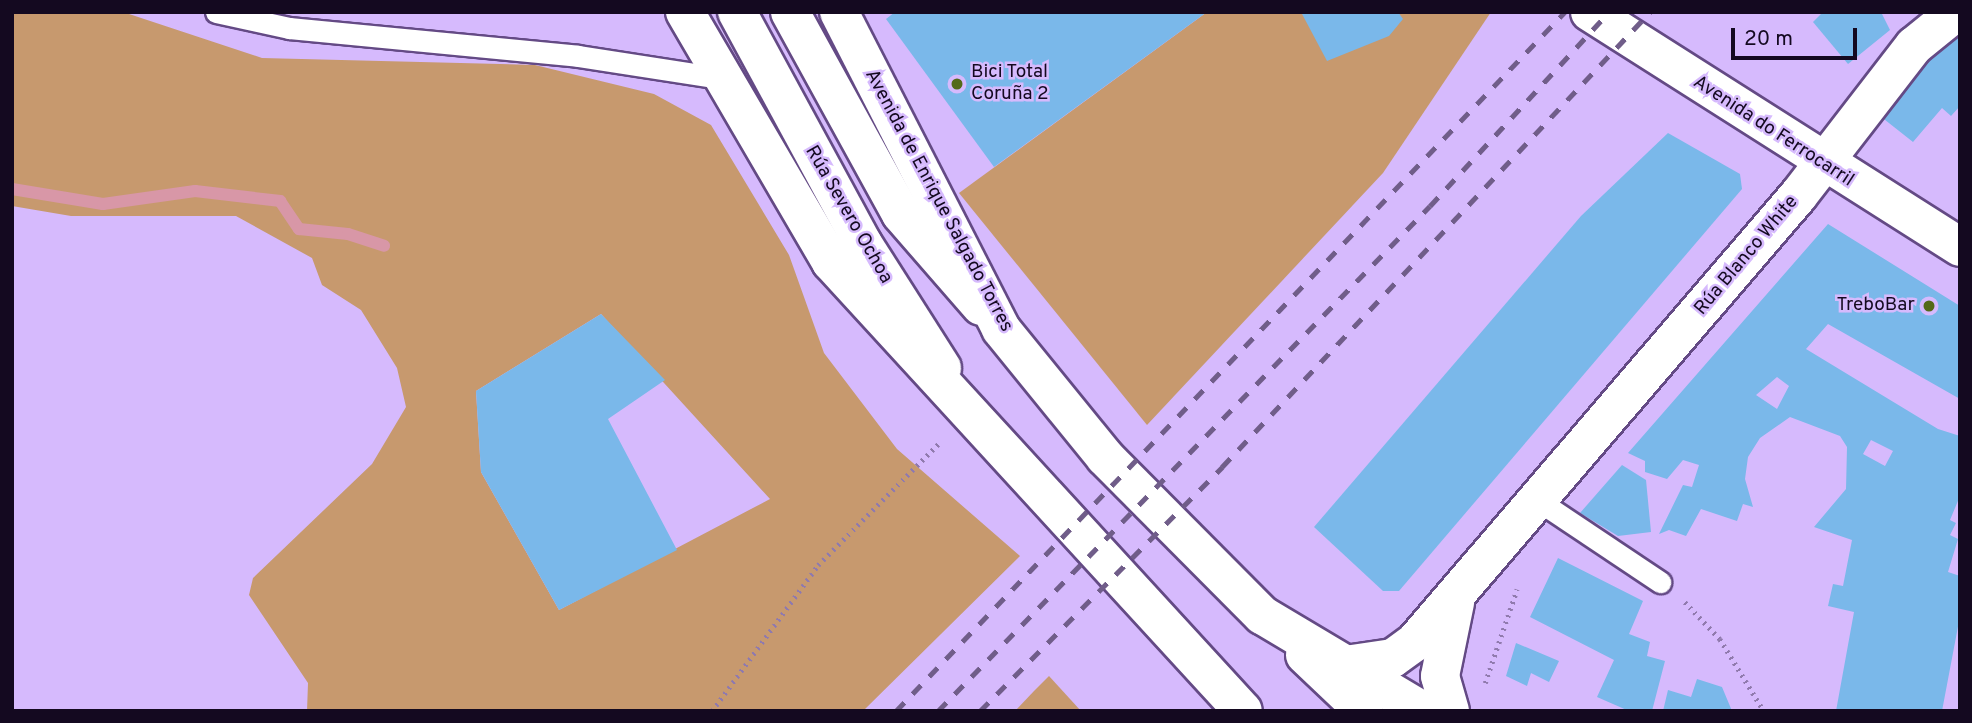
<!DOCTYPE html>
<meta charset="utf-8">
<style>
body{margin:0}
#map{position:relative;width:1972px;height:723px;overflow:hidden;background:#d6bafd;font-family:Overpass,sans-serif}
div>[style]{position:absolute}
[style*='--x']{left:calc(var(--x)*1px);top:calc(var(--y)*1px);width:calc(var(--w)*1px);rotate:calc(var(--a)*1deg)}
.green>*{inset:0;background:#c7996e}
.stream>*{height:12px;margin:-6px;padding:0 6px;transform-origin:6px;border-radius:6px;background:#d897a7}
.building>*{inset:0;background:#7ab8ea}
.path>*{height:4.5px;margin-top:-2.25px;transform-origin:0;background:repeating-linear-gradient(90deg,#907aad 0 2px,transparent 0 7px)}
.roads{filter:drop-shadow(2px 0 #644a85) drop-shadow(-2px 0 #644a85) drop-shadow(0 2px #644a85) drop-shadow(0 -2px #644a85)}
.service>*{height:21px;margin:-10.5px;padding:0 10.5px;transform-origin:10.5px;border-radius:10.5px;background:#fff}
.minor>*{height:38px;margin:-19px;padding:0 19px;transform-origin:19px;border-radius:19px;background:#fff}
.tertiary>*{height:38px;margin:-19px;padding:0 19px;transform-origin:19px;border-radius:19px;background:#fff}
.secondary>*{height:38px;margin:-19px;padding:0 19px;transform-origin:19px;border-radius:19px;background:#fff}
.primary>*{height:38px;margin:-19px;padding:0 19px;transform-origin:19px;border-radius:19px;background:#fff}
.rail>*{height:5px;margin-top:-2.5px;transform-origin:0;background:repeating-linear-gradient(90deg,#705d89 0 12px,transparent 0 24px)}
.dots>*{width:19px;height:19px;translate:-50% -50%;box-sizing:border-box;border:4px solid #d6bafd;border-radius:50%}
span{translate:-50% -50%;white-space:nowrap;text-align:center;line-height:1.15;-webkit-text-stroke:5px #d6bafd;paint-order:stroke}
.poi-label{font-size:19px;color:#140920}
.left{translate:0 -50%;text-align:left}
.right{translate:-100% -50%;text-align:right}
.street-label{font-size:19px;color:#140920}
.frame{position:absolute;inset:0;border:14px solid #140920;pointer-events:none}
.scale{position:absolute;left:1731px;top:28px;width:126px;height:32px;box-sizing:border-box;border:4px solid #140920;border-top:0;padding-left:9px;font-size:21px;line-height:24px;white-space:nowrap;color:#140920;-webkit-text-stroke:5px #d6bafd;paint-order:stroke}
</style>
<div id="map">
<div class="green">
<i style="clip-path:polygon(evenodd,12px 12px,123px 12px,262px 58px,535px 65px,654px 94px,711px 125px,789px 255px,824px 353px,897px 449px,1020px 556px,863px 711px,307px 711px,308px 683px,249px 595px,253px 578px,372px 464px,406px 407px,397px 368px,361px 310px,322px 285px,312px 258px,236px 216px,71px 216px,12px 206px,12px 12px,601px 314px,770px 499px,559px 610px,481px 472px,476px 391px,601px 314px)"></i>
<i style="clip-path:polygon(1207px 12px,1491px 12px,1383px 173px,1147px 425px,959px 193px)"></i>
<i style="clip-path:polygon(1049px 676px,1081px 711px,1015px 711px,1034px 691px)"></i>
</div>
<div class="stream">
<i style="--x:12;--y:189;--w:92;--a:9.4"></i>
<i style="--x:103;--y:204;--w:93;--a:-8"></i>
<i style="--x:195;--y:191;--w:86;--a:6.7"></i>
<i style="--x:280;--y:201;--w:34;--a:56"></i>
<i style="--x:299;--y:229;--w:49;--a:5.8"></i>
<i style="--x:348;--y:234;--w:38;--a:18"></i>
</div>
<div class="building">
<i style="clip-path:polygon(895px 12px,1207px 12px,994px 167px,886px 19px)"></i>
<i style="clip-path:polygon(1301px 12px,1398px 12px,1403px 19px,1389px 36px,1327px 61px)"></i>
<i style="clip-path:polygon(1823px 12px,1881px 12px,1890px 30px,1848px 64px,1813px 22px)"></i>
<i style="clip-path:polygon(1960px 28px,1960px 106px,1951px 116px,1942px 108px,1913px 142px,1875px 112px,1922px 55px)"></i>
<i style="clip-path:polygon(1668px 133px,1740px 174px,1742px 189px,1399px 591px,1383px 591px,1314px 527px,1581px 216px)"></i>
<i style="clip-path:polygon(evenodd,1828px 224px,1960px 306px,1960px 399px,1828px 324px,1806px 349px,1938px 429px,1960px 436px,1960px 496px,1950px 520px,1956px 523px,1950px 535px,1958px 539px,1948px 572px,1960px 576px,1960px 616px,1942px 711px,1836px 711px,1854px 612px,1828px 606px,1833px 584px,1843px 586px,1852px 540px,1814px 527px,1846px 489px,1847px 447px,1840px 436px,1790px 417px,1760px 438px,1748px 457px,1745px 479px,1753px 507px,1743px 504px,1737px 521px,1701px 509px,1686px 536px,1669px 530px,1659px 534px,1683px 485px,1692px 487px,1699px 465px,1683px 460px,1667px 479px,1645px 472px,1645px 461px,1628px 453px,1828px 224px,1777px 377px,1789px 386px,1777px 409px,1756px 395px,1777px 377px,1828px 224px,1871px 440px,1893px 451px,1885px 466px,1863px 454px,1871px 440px)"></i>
<i style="clip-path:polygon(601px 314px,665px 380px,608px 419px,677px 550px,559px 610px,481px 472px,476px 391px)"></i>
<i style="clip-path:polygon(1622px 465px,1646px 480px,1651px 532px,1618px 536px,1580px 513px)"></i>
<i style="clip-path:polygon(1558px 558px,1643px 601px,1629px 634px,1650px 642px,1647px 656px,1665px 661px,1652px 711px,1629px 711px,1597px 697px,1614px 660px,1530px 617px)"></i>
<i style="clip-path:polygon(1516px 643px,1559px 661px,1549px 682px,1531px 673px,1527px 686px,1506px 676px)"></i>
<i style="clip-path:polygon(1697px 679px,1722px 687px,1732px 711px,1663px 711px,1668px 690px,1691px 697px)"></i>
</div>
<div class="path">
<i style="--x:1685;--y:602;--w:51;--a:46.6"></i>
<i style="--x:1720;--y:639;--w:84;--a:58.6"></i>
<i style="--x:1485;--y:683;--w:99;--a:-71.2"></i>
<i style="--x:712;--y:711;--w:180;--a:-54"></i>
<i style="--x:818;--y:565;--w:173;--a:-45.2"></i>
</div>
<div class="roads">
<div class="service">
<i style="--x:216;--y:12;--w:75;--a:12.4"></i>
<i style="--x:289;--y:28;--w:290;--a:5.5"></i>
<i style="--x:578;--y:56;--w:144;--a:8.8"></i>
<i style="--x:1539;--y:501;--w:146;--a:33.8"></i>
</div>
<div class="minor">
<i style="--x:1352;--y:664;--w:41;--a:-8.3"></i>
<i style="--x:1393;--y:658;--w:27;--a:-36"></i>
<i style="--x:1415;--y:642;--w:588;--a:-49.35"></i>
<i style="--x:1798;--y:196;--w:190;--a:-52.3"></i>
<i style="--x:1914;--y:46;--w:54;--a:-39"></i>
<i style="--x:1450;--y:711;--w:36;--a:-106"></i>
<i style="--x:1440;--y:676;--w:75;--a:-78.4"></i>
</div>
<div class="tertiary">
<i style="--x:1590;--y:12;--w:438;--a:32.4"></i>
</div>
<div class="secondary">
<i style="--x:737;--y:12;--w:264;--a:61.5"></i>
<i style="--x:863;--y:244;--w:147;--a:57.5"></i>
<i style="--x:790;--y:12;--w:230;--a:61.2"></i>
<i style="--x:901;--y:214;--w:122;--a:49"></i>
</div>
<div class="primary">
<i style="--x:685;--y:12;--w:290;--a:59.7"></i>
<i style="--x:831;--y:262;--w:609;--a:47.46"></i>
<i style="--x:839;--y:12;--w:356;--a:62.9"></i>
<i style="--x:1001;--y:329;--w:165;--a:50.9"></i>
<i style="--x:1105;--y:457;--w:223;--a:45.2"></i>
<i style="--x:1262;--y:615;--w:187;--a:30.8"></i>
<i style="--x:1305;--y:655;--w:81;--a:43.5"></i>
</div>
</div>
<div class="rail">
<i style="--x:896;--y:711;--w:968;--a:-46.26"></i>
<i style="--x:938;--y:711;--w:705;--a:-45.75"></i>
<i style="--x:1430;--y:206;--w:264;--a:-47.3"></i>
<i style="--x:980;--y:711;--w:344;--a:-45.2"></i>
<i style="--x:1222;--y:467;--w:625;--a:-46.75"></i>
</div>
<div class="dots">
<i style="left:957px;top:84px;background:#546a18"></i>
<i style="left:1929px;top:306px;background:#546a18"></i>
</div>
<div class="poi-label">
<span class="left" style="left:971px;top:84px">Bici Total<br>Coruña 2</span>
<span class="right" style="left:1915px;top:306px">TreboBar</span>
</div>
<div class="street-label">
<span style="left:1773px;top:132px;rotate:33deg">Avenida do Ferrocarril</span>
<span style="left:938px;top:201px;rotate:62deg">Avenida de Enrique Salgado Torres</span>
<span style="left:848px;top:215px;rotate:60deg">Rúa Severo Ochoa</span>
<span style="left:1747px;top:256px;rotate:-50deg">Rúa Blanco White</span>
</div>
<div class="frame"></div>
<div class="scale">20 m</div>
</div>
